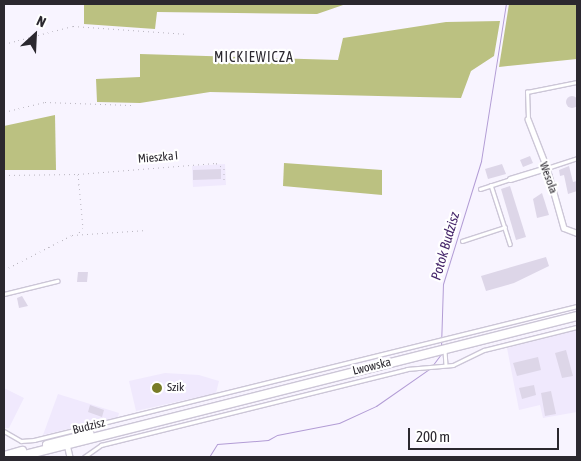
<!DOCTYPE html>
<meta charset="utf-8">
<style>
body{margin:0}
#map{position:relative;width:581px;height:461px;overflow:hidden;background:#f8f4ff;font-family:"Asap Condensed",sans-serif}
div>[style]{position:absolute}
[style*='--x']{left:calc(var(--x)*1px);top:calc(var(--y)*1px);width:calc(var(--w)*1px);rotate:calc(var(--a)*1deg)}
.built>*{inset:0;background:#f0e9fd}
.forest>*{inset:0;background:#bbc181}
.stream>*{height:1px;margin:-0.5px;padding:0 0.5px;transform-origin:0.5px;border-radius:0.5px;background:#b29cd5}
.building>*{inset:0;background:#ddd6e8}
.round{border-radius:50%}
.path>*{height:1px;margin-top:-0.5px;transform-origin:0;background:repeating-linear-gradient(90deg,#b9b5bf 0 1px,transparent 0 5px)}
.roads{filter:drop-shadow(1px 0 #ccc6d7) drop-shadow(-1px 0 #ccc6d7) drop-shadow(0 1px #ccc6d7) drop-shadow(0 -1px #ccc6d7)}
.lane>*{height:2.5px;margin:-1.25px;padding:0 1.25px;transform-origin:1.25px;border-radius:1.25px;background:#fff}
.street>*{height:4.5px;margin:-2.25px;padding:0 2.25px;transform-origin:2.25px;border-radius:2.25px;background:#fff}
.primary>*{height:8px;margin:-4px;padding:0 4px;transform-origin:4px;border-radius:4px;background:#fff}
.dots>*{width:14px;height:14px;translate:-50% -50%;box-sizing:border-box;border:2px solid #fff;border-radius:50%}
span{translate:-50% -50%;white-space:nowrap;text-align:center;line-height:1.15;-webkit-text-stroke:4.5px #fff;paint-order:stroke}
.street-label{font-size:12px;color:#2b282f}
.poi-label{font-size:12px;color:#2b282f}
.left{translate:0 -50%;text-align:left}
.neighbourhood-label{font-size:14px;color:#2b282f;letter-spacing:1px}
.water-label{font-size:14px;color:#45266a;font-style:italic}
.frame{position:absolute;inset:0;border:5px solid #2b282f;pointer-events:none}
.north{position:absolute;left:10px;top:10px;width:50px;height:50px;-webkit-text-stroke:4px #fff;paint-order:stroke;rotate:25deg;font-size:14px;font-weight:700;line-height:20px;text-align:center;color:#2b282f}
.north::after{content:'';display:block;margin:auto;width:18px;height:22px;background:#2b282f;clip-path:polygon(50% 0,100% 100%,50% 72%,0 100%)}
.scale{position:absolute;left:408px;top:428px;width:151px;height:22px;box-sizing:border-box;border:2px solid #2b282f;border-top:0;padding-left:6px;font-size:15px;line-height:18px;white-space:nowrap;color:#2b282f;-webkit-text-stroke:4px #fff;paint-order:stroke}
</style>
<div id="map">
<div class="built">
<i style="clip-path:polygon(225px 164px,226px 185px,193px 187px,192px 166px)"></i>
<i style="clip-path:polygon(577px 330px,577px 412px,543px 418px,540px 405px,519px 410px,507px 348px)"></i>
<i style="clip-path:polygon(165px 373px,199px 375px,219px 381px,216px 393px,136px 411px,129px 381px)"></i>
<i style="clip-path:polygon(4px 388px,24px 398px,9px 428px,4px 428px)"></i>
<i style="clip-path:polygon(58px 394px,119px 413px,118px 417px,43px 435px)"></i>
</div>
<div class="forest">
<i style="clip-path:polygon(84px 4px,346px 4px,317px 14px,157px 12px,155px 29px,84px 24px)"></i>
<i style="clip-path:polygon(509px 4px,577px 4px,577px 59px,499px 67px)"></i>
<i style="clip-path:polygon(500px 21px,494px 56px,471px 71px,461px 98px,210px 92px,140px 103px,97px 102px,96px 79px,140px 77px,140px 54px,338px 60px,343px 38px,446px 22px)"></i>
<i style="clip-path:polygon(55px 115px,56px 170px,4px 170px,4px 126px)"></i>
<i style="clip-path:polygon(284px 163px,382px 170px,382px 195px,283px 186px)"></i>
</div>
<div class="stream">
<i style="--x:441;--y:347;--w:63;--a:-88.2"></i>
<i style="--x:443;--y:284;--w:129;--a:-72.8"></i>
<i style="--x:481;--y:161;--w:159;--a:-81"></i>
<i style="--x:432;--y:366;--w:15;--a:-53"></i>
<i style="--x:209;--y:457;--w:15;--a:-58"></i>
<i style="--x:217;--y:444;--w:51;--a:-4.5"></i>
<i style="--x:268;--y:440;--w:10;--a:-29"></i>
<i style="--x:277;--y:435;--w:63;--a:-11"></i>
<i style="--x:339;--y:423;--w:41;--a:-24.7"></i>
<i style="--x:376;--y:406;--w:65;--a:-34.9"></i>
</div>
<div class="building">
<i class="round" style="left:566px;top:96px;width:12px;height:12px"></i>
<i style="clip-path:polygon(530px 156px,533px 163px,523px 167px,520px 160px)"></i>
<i style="clip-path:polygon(502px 164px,506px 174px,488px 179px,485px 169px)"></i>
<i style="clip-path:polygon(569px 166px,573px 182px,577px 181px,577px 191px,568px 194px,564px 175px,560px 176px,559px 170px)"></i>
<i style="clip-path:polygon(221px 169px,221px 179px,193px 180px,193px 170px)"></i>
<i style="clip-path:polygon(510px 186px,526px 237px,516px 240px,501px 189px)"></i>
<i style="clip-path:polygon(542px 193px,549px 215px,537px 218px,533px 199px)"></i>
<i style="clip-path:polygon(546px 257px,549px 266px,514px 283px,486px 291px,481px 276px)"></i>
<i style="clip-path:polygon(78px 272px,88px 272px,87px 282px,77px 282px)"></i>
<i style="clip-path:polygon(22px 296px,28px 306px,19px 308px,17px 298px)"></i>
<i style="clip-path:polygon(566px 350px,573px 376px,562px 378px,555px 353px)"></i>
<i style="clip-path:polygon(538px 357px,541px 370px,517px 376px,513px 363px)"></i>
<i style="clip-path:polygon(160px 381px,163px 392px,154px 394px,151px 383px)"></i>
<i style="clip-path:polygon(534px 385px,536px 395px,522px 399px,519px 388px)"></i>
<i style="clip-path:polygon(551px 391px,556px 414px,545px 416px,541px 393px)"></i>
<i style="clip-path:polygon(90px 405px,104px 410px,102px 417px,88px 412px)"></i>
</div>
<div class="path">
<i style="--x:4;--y:44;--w:71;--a:-14.6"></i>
<i style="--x:73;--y:26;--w:115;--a:4"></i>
<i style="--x:4;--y:112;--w:42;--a:-13.7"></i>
<i style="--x:45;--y:102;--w:86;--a:2"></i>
<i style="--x:78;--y:174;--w:54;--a:84.7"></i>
<i style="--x:83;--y:228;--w:8;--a:130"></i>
<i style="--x:4;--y:175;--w:74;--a:-0.8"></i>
<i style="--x:78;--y:174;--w:138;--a:-4.6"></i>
<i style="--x:216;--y:163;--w:9;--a:32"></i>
<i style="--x:224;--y:168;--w:14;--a:90"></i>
<i style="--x:4;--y:270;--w:76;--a:-27.2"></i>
<i style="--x:72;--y:235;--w:75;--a:-3.8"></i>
</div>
<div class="roads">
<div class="lane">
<i style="--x:528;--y:119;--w:27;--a:-92"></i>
<i style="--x:527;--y:92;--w:51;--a:-11.3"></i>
<i style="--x:547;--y:168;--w:32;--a:-18"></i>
<i style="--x:491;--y:185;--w:62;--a:72.1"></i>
<i style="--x:480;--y:189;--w:32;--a:-18"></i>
<i style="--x:462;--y:241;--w:45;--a:-18"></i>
<i style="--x:4;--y:294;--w:55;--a:-13.8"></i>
<i style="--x:445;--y:351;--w:13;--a:86"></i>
<i style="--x:4;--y:431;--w:20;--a:30"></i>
<i style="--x:21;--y:441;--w:13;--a:-4"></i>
<i style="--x:34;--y:440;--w:559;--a:-13.86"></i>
<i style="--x:84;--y:457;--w:21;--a:-35"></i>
<i style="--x:101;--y:445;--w:315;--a:-13.9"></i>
<i style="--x:407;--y:369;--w:46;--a:-5"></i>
<i style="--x:453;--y:365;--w:34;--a:-26"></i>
<i style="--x:484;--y:350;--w:96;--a:-13.9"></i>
</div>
<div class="street">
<i style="--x:528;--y:119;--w:53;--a:68.8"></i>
<i style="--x:547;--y:168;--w:62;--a:74.2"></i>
<i style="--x:564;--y:228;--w:14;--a:21"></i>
<i style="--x:510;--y:179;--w:39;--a:-17"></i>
<i style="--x:67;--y:444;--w:13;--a:77"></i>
</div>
<div class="primary">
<i style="--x:47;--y:445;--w:44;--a:-14.3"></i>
<i style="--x:4;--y:456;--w:19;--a:-16"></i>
<i style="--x:17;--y:457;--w:577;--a:-14.13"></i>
</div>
</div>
<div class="dots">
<i style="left:157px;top:388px;background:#787c26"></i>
</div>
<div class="street-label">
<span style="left:158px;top:158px;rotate:-5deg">Mieszka I</span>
<span style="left:548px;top:178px;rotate:70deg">Wesoła</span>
<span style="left:372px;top:367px;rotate:-14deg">Lwowska</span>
<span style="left:89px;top:427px;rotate:-14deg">Budzisz</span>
</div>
<div class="poi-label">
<span class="left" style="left:167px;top:388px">Szik</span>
</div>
<div class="neighbourhood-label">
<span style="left:254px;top:57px">MICKIEWICZA</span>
</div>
<div class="water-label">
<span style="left:445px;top:246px;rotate:-74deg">Potok Budzisz</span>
</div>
<div class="frame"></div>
<div class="north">N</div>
<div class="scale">200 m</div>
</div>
